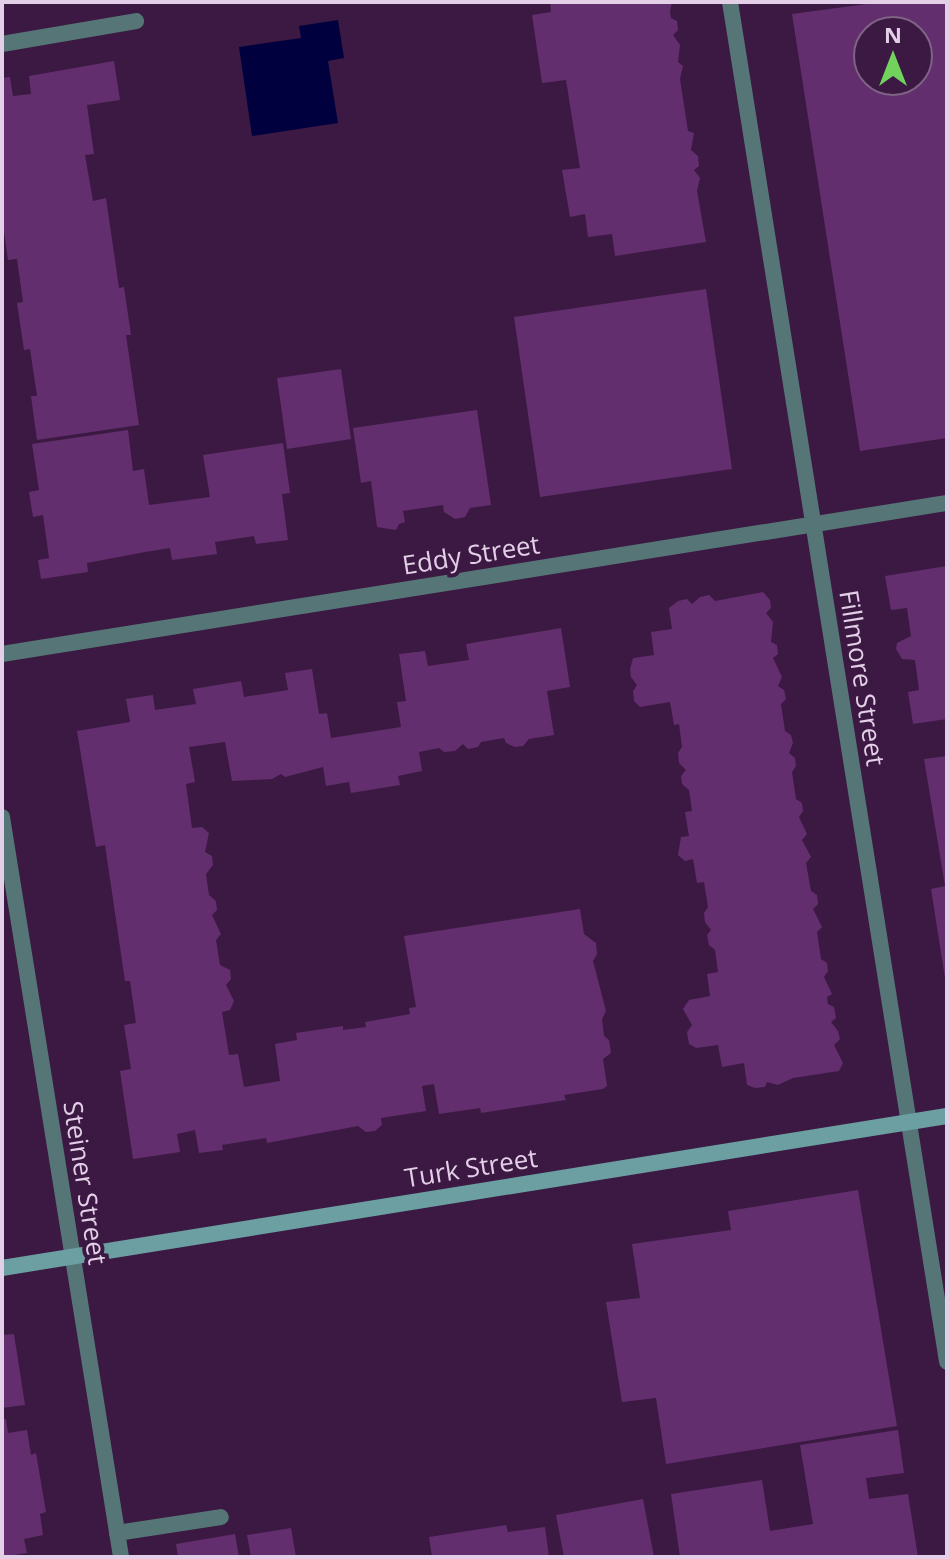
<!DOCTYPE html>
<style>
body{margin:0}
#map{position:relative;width:949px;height:1559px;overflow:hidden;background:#3b1942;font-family:"Open Sans",sans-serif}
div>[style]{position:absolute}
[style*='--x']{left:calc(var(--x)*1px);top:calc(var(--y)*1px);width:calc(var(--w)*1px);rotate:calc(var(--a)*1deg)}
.water>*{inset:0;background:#00003f}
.building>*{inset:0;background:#632e6e}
.lane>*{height:16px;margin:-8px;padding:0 8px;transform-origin:8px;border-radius:8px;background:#557576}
.street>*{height:16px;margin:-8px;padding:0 8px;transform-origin:8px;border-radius:8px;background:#557576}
.secondary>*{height:16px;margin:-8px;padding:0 8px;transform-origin:8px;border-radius:8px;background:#6b9fa2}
span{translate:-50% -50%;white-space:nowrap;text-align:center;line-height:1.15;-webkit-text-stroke:8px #3b1942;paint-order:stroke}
.street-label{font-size:26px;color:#e4cfe8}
.frame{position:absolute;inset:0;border:4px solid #e4cfe8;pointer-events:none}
.north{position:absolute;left:853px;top:16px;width:80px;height:80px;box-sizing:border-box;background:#3b1942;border:2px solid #7f6284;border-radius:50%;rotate:0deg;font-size:22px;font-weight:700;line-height:32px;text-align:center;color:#e4cfe8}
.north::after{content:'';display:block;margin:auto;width:28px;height:36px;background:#72d25e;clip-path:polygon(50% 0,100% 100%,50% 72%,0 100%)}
</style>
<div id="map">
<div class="water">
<i style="clip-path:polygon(338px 20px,344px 58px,328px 61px,338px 123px,252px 136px,239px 47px,301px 38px,299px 26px)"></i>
</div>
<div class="building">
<i style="clip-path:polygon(550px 2px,672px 2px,670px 11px,671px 18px,677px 21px,678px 30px,673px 35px,680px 45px,678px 62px,683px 66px,680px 79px,688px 131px,694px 133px,691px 150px,698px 156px,699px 166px,694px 170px,700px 178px,697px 191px,706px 242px,615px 256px,612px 234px,588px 237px,585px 214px,570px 217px,562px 170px,580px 168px,566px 80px,542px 83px,532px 15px,551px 12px)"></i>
<i style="clip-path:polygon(evenodd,881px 2px,947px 2px,947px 438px,860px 451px,792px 14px,881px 2px,869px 32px,917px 32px,917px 80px,869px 80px,869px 32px)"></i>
<i style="clip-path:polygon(114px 61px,120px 100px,87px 105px,94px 154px,85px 155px,93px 201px,106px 198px,119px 288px,124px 287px,131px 335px,126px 335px,139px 425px,37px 440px,31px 396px,37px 396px,30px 349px,24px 350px,17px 303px,23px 302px,17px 259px,8px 260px,2px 217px,2px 78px,10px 77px,13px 96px,31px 94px,29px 76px)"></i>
<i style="clip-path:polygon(706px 289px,732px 469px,540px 497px,514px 317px)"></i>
<i style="clip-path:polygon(341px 369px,351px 439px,287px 449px,277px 378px)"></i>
<i style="clip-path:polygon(477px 410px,491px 505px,470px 508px,465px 517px,455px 519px,444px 512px,443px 505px,403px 511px,405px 522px,399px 524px,396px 530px,377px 527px,371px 481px,361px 483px,353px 428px)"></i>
<i style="clip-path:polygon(128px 430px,133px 471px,144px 469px,149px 505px,210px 497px,203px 455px,283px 443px,290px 493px,282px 494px,288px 540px,256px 544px,254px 536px,215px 542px,217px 554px,172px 560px,170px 548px,145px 552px,87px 563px,88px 572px,41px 579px,38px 560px,49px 558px,43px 515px,33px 517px,29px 492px,39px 490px,32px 444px)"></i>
<i style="clip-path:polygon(947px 566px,947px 719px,913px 724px,908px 692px,919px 690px,915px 660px,902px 659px,896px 649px,897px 643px,911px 636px,907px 608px,891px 610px,885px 576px)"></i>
<i style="clip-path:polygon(763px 592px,770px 600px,771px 608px,766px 613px,773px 622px,771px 642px,777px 645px,778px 654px,773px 658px,782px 677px,778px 686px,784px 690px,786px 699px,781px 704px,785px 731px,791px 735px,793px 743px,789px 753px,795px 758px,796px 766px,792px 772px,796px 799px,802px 803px,803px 811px,799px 817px,807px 834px,802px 840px,811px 857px,806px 863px,811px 891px,817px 895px,818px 904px,813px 909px,822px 927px,817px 932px,821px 959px,827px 963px,828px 971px,824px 977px,832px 994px,827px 997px,828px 1004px,834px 1007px,836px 1018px,831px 1022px,838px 1031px,840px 1039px,834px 1045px,843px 1063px,839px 1071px,793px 1078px,778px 1085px,767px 1082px,765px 1087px,755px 1088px,747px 1085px,744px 1063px,722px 1067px,718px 1045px,696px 1048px,689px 1044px,687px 1032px,692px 1025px,683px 1009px,689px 1000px,710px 996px,707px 974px,718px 972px,715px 950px,709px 945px,707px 935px,711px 930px,705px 922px,704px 913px,708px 907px,704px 882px,697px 883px,693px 859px,685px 861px,678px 855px,681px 837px,689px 836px,685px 812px,692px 811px,689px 790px,682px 784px,681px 776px,686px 770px,679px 763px,678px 753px,682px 747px,679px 724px,674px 725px,670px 702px,640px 707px,634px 701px,633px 691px,637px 685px,631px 677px,630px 669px,633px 658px,654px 655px,651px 632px,672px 629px,669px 608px,678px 601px,687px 599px,692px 604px,700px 597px,709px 595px,715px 601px)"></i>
<i style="clip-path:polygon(561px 628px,570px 687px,547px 691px,554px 735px,529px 739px,523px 746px,515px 747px,506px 743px,504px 738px,481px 742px,478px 747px,468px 749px,463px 744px,455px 751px,444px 752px,439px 748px,419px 752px,422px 771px,398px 776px,400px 785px,351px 793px,349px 782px,326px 786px,323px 767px,285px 777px,281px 774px,272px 779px,232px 781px,225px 742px,189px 747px,195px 782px,186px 784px,192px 828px,202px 827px,209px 833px,205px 852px,212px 856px,213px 865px,206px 874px,209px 895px,216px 901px,217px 910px,212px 915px,221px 934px,216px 940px,220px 965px,230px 970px,231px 979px,226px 985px,234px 1001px,230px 1010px,222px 1012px,229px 1055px,238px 1054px,244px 1087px,280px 1081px,275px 1044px,297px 1040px,296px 1033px,343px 1026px,343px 1030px,366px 1027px,365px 1022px,410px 1014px,409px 1008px,416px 1007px,404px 936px,580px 909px,584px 934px,596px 943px,597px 954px,593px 961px,606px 1011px,602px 1019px,604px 1036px,609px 1040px,611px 1053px,603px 1059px,607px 1086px,603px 1089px,564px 1095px,566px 1100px,481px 1113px,480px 1108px,439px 1114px,434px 1084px,422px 1086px,426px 1111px,381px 1118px,382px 1125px,375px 1131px,366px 1132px,358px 1126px,267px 1143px,266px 1138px,222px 1145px,223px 1150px,199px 1153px,195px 1130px,177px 1134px,180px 1152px,133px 1159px,120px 1071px,131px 1069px,124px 1025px,136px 1023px,130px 981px,125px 981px,105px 845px,96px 847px,77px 731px,130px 722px,126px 699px,153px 695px,155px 710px,196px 704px,193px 689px,241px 681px,244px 697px,288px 690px,285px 673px,312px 669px,319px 714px,327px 713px,331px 738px,401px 727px,397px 702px,406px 701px,399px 654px,425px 651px,428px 666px,469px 660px,466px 644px)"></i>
<i style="clip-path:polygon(947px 756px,947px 978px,945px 978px,931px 889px,945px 886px,924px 759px)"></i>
<i style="clip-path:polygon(858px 1190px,897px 1426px,666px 1464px,656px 1398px,622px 1402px,606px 1302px,640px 1298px,632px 1244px,731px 1230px,728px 1211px)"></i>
<i style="clip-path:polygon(14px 1334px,25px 1405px,2px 1408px,2px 1335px)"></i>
<i style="clip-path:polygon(2px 1419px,6px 1419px,8px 1433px,27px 1430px,31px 1455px,36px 1453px,46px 1512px,40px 1514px,43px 1535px,24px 1539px,27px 1553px,2px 1557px)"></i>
<i style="clip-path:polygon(898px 1430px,904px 1473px,866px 1478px,869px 1499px,908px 1494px,918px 1557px,680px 1557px,671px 1494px,762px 1480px,770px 1531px,813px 1524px,800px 1445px)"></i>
<i style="clip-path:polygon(643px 1499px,654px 1557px,564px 1557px,556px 1515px)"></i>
<i style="clip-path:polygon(506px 1525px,508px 1532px,545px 1527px,549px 1557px,432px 1557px,429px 1537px)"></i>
<i style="clip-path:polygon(291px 1528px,296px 1557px,251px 1557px,247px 1535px)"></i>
<i style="clip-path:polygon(235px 1534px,239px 1557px,178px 1557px,176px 1544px)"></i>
</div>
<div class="lane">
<i style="--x:2;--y:44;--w:136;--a:-9.7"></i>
<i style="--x:117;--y:1533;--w:105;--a:-8.7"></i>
</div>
<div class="street">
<i style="--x:730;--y:2;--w:1377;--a:80.93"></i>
<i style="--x:2;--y:654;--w:957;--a:-9.08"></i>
<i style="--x:2;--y:817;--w:750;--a:80.86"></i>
</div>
<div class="secondary">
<i style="--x:2;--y:1268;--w:957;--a:-9.14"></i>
</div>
<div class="street-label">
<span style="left:471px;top:555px;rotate:-9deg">Eddy Street</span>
<span style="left:862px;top:678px;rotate:81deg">Fillmore Street</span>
<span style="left:471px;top:1168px;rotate:-9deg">Turk Street</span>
<span style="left:85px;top:1183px;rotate:81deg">Steiner Street</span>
</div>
<div class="frame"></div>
<div class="north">N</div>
</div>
